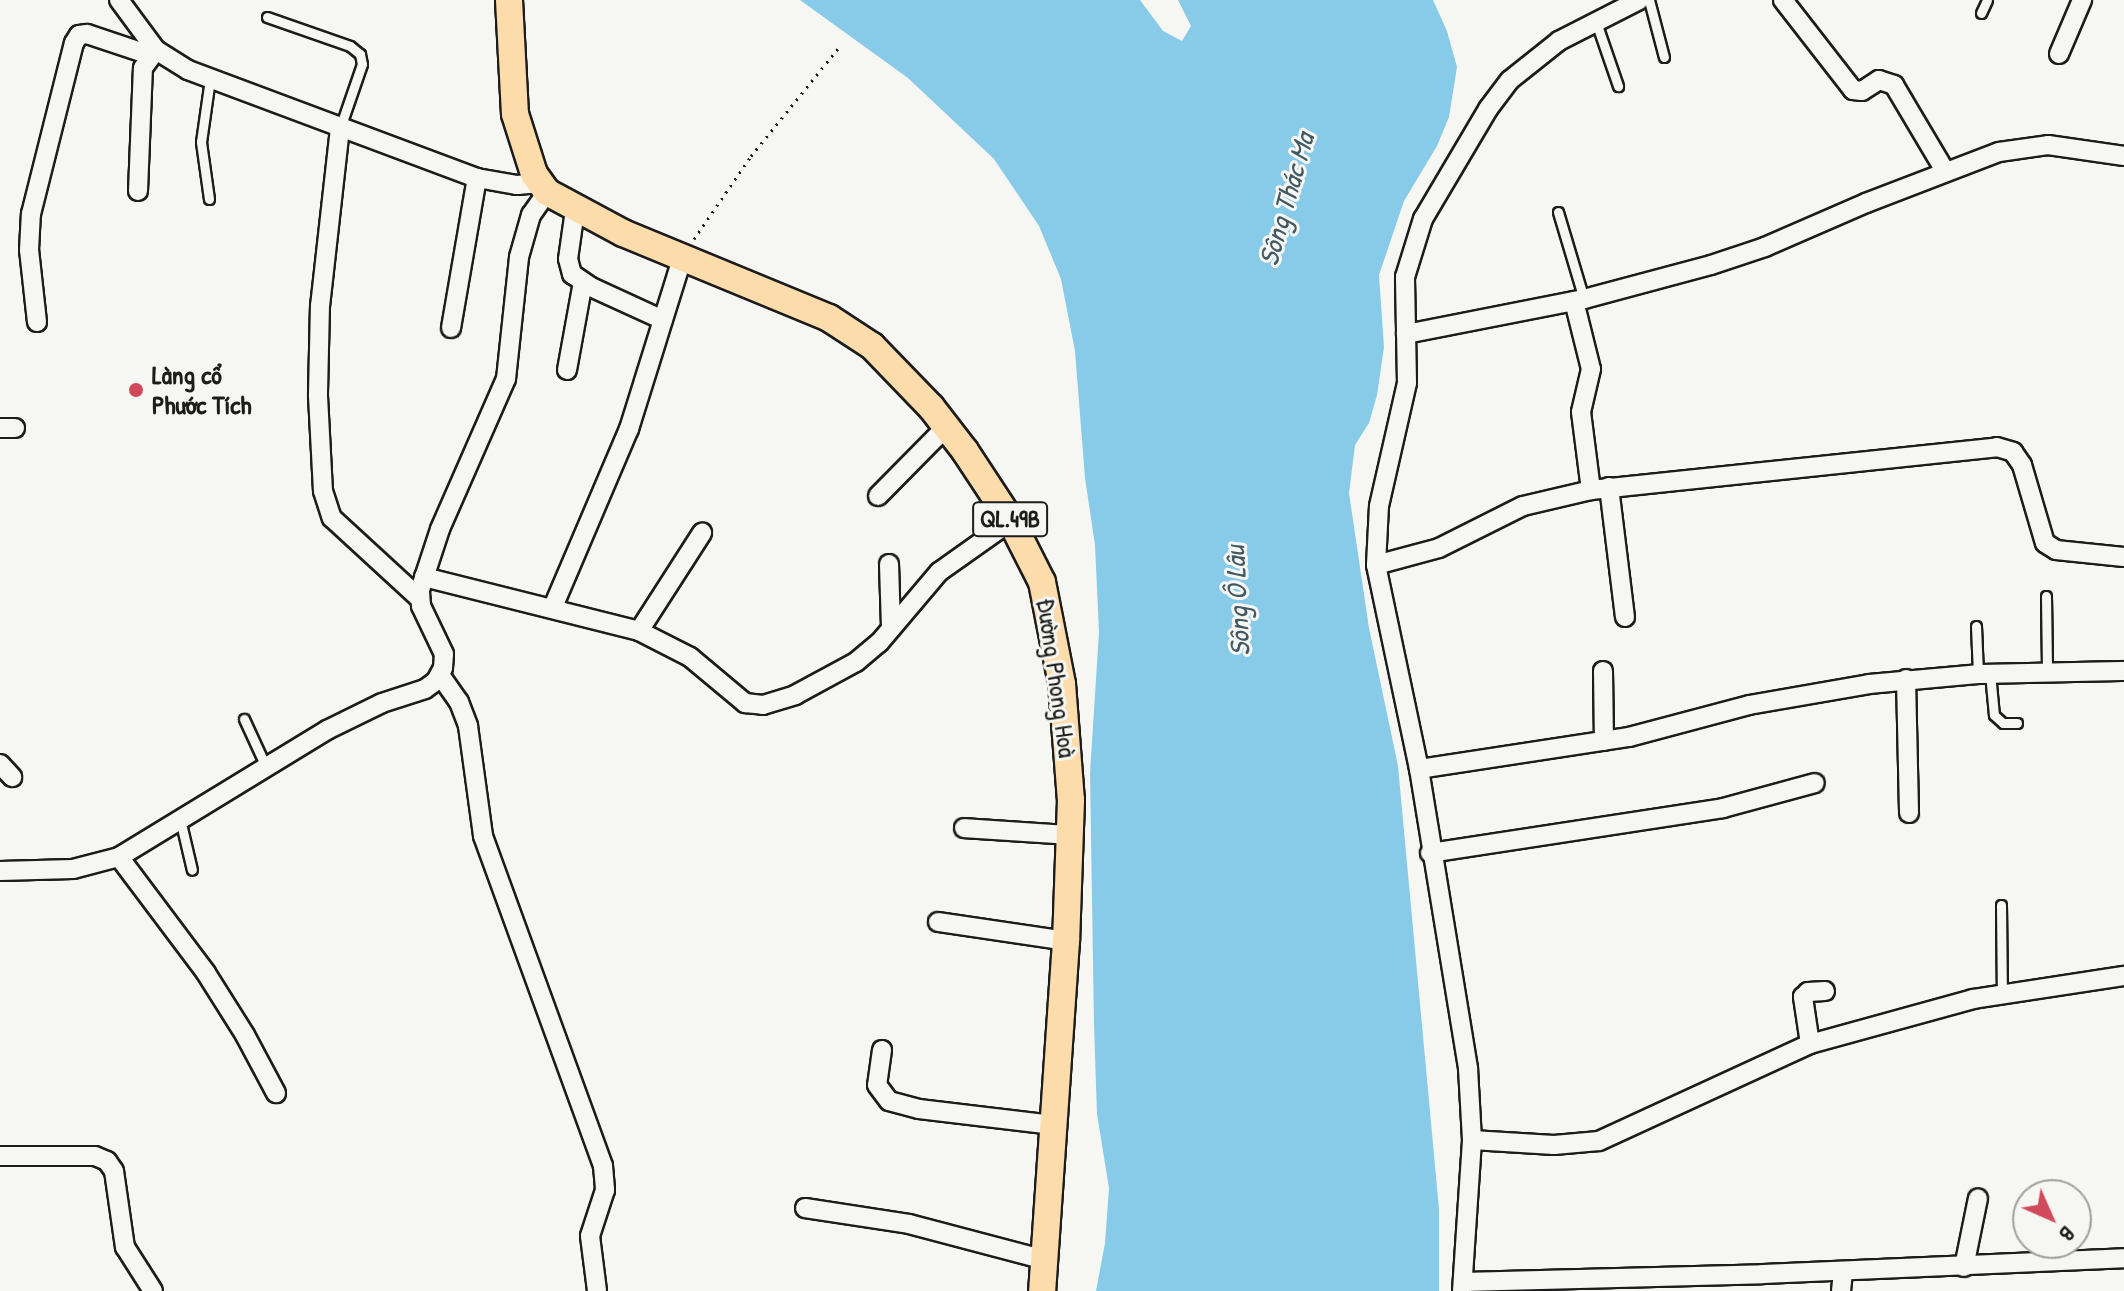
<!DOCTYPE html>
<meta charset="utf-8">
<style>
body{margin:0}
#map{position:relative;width:2124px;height:1291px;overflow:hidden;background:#f6f6f2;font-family:"Patrick Hand",sans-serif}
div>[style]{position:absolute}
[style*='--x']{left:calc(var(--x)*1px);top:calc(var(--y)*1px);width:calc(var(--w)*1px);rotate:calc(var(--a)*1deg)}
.water>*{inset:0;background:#88cbe9}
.path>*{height:3px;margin-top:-1.5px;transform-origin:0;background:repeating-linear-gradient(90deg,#1c1c1c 0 2px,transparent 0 8px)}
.roads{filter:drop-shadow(2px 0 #1c1c1c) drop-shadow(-2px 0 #1c1c1c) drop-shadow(0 2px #1c1c1c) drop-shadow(0 -2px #1c1c1c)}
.service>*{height:9px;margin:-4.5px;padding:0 4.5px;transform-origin:4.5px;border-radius:4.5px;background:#f6f6f2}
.minor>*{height:18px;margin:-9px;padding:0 9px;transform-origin:9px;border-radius:9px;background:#f6f6f2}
.primary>*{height:26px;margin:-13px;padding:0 13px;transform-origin:13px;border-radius:13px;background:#fddcac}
.dots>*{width:22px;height:22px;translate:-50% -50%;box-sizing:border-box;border:4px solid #f6f6f2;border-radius:50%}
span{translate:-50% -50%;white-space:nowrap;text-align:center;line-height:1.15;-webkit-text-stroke:6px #f6f6f2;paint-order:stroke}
.shield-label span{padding:2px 6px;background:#f6f6f2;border:2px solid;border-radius:6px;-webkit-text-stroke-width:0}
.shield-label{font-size:24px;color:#1c1c1c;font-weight:700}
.poi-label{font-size:26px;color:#1c1c1c;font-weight:700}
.left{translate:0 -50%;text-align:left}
.street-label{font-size:26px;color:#1c1c1c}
.water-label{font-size:28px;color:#425964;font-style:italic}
.north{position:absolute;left:2012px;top:1179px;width:80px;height:80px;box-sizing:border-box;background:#f6f6f2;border:2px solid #9f9f9c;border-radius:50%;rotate:135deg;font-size:22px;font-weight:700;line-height:32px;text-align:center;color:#1c1c1c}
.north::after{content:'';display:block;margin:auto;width:28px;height:36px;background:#d1495b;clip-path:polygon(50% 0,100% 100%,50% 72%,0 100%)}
</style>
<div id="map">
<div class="water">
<i style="clip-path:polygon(800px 0,1140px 0,1163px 31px,1182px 41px,1191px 26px,1178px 0,1433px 0,1447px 31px,1457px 67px,1449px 117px,1437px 146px,1404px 201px,1379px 275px,1384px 347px,1377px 395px,1369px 423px,1355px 445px,1349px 493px,1369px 628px,1398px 766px,1439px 1209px,1439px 1291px,1096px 1291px,1105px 1243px,1109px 1188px,1097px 1114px,1094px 1025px,1090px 773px,1099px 632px,1095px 545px,1085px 478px,1075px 351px,1061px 279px,1039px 226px,994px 159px,908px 78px)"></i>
</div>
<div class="path">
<i style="--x:694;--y:239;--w:101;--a:-55.5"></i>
<i style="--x:751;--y:156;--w:143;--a:-51"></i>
</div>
<div class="roads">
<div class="service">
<i style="--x:1649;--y:0;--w:59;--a:75.3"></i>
<i style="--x:1981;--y:13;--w:14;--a:-65"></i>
<i style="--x:267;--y:17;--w:88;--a:19.3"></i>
<i style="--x:350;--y:46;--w:13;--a:39"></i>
<i style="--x:360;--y:54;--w:10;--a:79"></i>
<i style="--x:362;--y:64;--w:68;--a:109"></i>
<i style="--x:1596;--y:22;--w:68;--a:71"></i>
<i style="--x:209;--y:199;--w:58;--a:-98"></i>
<i style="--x:201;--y:142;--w:64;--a:-81.9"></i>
<i style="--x:1558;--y:212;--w:91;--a:73.4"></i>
<i style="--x:2046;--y:596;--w:75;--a:89.2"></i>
<i style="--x:1976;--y:626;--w:48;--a:87.6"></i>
<i style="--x:1990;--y:673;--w:42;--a:84.6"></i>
<i style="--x:1994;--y:715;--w:12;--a:42"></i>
<i style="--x:2003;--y:723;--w:14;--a:0"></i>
<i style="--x:244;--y:719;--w:55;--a:65.3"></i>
<i style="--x:180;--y:819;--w:52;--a:76.8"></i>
<i style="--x:2001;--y:905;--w:89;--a:89.4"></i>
</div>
<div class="minor">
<i style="--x:119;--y:0;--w:62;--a:53.5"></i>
<i style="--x:156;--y:50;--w:38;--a:32"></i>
<i style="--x:188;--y:70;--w:309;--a:20.5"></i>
<i style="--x:477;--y:178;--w:41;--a:9.9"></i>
<i style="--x:517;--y:185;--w:23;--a:-5"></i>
<i style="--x:1783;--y:0;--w:114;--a:52.1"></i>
<i style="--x:1853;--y:90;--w:9;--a:6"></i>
<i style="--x:1862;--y:91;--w:20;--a:-33"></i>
<i style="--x:1879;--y:80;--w:16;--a:18"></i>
<i style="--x:1894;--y:85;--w:100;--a:59.3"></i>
<i style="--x:2059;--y:54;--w:59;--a:-66.9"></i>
<i style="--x:340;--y:128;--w:178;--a:96.4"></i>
<i style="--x:320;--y:305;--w:91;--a:91.3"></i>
<i style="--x:318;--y:396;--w:95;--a:87"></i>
<i style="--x:323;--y:491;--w:28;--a:72"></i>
<i style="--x:332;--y:518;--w:118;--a:42.6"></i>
<i style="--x:138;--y:191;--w:123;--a:-87.7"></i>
<i style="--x:143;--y:68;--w:22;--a:-54"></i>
<i style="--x:575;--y:210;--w:49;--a:98.1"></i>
<i style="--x:568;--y:259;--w:16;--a:75"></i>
<i style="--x:572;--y:274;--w:23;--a:34"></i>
<i style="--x:591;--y:287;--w:79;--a:24.6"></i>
<i style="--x:1574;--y:301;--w:70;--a:76"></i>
<i style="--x:1591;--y:369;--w:44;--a:103.1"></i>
<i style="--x:1581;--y:412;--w:79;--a:82.7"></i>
<i style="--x:37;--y:322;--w:72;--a:-96.3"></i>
<i style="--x:29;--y:250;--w:36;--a:-87"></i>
<i style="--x:31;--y:214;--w:176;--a:-75.9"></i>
<i style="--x:74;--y:43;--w:9;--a:-58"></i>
<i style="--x:79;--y:35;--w:8;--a:-7"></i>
<i style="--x:87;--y:34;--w:66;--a:18.4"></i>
<i style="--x:451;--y:328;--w:152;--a:-80.2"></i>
<i style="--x:1406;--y:334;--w:181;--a:-11.1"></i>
<i style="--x:1584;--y:299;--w:131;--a:-15"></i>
<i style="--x:1711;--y:265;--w:57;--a:-18.4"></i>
<i style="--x:1765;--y:247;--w:110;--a:-23.5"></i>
<i style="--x:1866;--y:203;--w:142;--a:-21"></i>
<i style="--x:1999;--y:152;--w:49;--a:-8.1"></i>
<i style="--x:2048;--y:145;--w:77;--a:8.2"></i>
<i style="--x:567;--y:370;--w:89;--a:-79.7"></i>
<i style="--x:0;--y:428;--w:15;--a:0"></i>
<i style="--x:1609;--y:487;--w:131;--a:83"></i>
<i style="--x:878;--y:496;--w:98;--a:-45.4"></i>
<i style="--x:889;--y:564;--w:64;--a:88.2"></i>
<i style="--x:1376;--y:565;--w:65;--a:-15.1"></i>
<i style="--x:1439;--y:548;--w:94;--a:-26.6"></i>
<i style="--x:1523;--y:506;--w:70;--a:-13.2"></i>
<i style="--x:1591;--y:490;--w:408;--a:-6"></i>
<i style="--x:1997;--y:447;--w:17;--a:17"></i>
<i style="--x:2013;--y:452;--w:16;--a:55"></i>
<i style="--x:2022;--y:465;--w:81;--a:73.6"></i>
<i style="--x:2045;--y:543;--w:13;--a:32"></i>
<i style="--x:2056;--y:550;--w:68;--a:5.9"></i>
<i style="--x:424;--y:577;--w:222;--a:14.1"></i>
<i style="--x:639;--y:631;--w:57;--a:27"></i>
<i style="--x:690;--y:657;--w:72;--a:39.9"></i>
<i style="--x:745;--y:703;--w:18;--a:6"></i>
<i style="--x:763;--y:705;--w:34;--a:-17"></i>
<i style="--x:795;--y:695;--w:69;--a:-28.4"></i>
<i style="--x:856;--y:662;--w:30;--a:-40"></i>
<i style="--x:879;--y:643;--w:93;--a:-49.8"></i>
<i style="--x:939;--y:572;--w:88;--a:-35.3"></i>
<i style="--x:553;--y:607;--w:194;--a:-66.9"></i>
<i style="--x:629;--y:429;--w:178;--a:-72.7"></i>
<i style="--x:639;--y:631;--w:117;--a:-57.3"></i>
<i style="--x:1603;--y:671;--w:70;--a:89.2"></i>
<i style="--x:440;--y:675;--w:33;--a:55"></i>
<i style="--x:459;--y:702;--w:26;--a:69"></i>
<i style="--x:468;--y:726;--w:111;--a:82.2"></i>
<i style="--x:483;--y:836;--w:351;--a:70"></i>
<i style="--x:603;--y:1166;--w:24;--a:85"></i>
<i style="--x:605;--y:1190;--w:48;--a:108.1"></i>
<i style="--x:590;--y:1236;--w:55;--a:82.7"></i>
<i style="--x:1906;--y:679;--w:134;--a:88.7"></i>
<i style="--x:0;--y:764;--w:18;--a:47"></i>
<i style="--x:1419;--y:769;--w:212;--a:-8.7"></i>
<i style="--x:1629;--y:737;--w:124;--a:-14.9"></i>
<i style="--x:1749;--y:705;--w:122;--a:-9.9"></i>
<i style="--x:1869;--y:684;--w:109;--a:-5.2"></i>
<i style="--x:1978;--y:674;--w:146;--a:-1.2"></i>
<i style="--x:964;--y:828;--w:106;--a:3.8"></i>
<i style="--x:1430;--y:853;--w:296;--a:-8.7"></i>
<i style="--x:1723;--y:808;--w:95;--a:-15.2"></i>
<i style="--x:119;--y:857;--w:145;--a:53.1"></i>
<i style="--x:206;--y:973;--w:73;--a:57.8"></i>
<i style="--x:245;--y:1035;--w:66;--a:61.9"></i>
<i style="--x:0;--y:871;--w:73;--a:-1.6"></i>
<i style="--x:73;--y:869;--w:48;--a:-14.6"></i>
<i style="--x:119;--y:857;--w:244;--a:-31.4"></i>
<i style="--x:327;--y:730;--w:61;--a:-26.1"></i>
<i style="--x:382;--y:703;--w:45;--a:-18"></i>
<i style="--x:425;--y:689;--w:14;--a:-36"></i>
<i style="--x:436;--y:681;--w:15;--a:-62"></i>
<i style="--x:443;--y:668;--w:14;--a:-86"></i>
<i style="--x:444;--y:654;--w:53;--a:-115.6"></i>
<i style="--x:421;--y:606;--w:16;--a:-94"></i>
<i style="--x:420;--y:590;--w:64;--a:-71.8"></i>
<i style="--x:440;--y:529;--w:164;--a:-66.3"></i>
<i style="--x:506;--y:379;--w:123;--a:-83.9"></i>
<i style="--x:519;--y:257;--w:44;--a:-74.1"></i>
<i style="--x:531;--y:215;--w:28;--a:-55"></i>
<i style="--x:938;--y:922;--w:129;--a:8.4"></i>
<i style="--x:1810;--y:1044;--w:48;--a:-98.5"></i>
<i style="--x:1803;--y:997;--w:7;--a:-45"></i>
<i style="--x:1808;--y:992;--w:17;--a:-3"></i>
<i style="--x:882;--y:1050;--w:35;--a:98"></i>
<i style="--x:877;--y:1085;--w:20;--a:53"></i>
<i style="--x:889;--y:1101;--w:31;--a:15"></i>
<i style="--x:919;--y:1109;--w:135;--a:6.8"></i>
<i style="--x:1472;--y:1140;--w:82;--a:3.5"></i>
<i style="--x:1554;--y:1145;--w:45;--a:-5.1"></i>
<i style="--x:1599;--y:1141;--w:232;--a:-24.7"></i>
<i style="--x:1810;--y:1044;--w:169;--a:-15.4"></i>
<i style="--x:1973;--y:999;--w:153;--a:-8.7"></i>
<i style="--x:0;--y:1156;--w:95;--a:0"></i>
<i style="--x:95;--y:1156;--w:13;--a:23"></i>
<i style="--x:107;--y:1161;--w:12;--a:55"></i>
<i style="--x:114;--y:1171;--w:77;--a:81.8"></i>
<i style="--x:125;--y:1247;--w:52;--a:57.5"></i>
<i style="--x:805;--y:1208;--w:105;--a:8.7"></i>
<i style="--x:909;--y:1224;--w:141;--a:14.8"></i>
<i style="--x:1964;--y:1267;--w:70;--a:-78.5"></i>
<i style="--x:1463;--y:1282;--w:300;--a:-1.5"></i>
<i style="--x:1763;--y:1274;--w:361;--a:-2.5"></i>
<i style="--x:1462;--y:1291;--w:151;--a:-86.2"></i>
<i style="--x:1472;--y:1140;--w:72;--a:-93.2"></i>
<i style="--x:1468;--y:1068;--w:303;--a:-99.3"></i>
<i style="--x:1419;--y:769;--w:208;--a:-101.9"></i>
<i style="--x:1376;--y:565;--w:59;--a:-87.1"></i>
<i style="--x:1379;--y:506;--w:126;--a:-77.2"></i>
<i style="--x:1407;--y:383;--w:106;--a:-91.1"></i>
<i style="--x:1405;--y:277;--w:61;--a:-72.8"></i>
<i style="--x:1423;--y:219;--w:128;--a:-59.4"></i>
<i style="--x:1488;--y:109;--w:36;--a:-53"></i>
<i style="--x:1510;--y:80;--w:63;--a:-38.5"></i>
<i style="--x:1559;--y:41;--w:90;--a:-27.1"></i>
<i style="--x:1841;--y:1291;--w:20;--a:-84"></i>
</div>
<div class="primary">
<i style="--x:509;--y:0;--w:114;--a:87"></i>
<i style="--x:515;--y:114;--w:63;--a:72.4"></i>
<i style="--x:534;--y:174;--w:22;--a:54"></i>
<i style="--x:547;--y:192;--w:86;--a:28.3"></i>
<i style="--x:623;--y:233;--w:223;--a:22.4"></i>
<i style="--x:829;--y:318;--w:51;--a:33.1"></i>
<i style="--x:872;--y:346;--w:85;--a:46"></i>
<i style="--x:931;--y:407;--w:56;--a:52.3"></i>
<i style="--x:965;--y:451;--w:84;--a:56.7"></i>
<i style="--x:1011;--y:521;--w:68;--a:63.1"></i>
<i style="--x:1042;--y:582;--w:104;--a:78.9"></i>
<i style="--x:1062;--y:684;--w:116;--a:85.6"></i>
<i style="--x:1071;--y:800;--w:141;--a:92"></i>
<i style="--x:1066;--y:941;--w:351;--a:93.9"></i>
</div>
</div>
<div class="dots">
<i style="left:136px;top:390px;background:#d1495b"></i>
</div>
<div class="shield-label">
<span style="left:1010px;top:519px">QL.49B</span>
</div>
<div class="poi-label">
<span class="left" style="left:152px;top:390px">Làng cổ<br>Phước Tích</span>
</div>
<div class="street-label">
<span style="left:1057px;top:678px;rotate:82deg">Đường Phong Hoà</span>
</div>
<div class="water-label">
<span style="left:1286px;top:199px;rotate:-74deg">Sông Thác Ma</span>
<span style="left:1237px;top:601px;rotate:-93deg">Sông Ô Lâu</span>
</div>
<div class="north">B</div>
</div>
